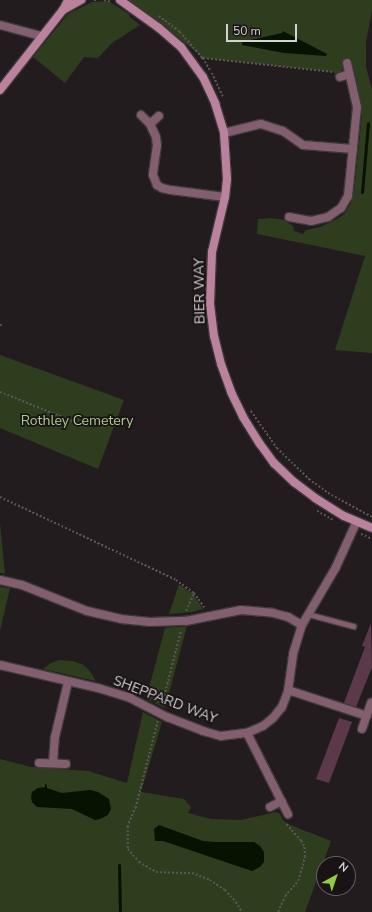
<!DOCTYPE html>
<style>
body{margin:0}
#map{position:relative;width:372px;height:912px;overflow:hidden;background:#221c1f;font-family:"Nunito Sans",sans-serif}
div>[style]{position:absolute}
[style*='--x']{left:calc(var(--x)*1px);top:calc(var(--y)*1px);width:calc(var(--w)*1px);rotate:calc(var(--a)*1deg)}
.green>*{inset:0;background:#2e3d1d}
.water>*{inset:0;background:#061300}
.stream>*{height:3px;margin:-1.5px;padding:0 1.5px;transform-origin:1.5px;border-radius:1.5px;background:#061300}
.building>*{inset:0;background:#5c394a}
.path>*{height:1.5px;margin-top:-0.75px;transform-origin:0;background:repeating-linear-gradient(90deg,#5b5558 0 2px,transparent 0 4px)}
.roads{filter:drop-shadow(1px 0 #3f393c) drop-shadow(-1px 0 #3f393c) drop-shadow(0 1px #3f393c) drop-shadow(0 -1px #3f393c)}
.lane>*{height:5px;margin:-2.5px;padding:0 2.5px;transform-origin:2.5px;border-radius:2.5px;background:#825e6f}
.street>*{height:8px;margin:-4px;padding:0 4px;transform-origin:4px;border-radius:4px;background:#825e6f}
.secondary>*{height:8px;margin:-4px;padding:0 4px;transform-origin:4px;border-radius:4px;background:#bb829e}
span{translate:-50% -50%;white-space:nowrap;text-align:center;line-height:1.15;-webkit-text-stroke:3.5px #191315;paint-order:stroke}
.street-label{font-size:14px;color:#d6d2d4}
.park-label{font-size:14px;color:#adcb90}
.north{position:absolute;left:316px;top:856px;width:40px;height:40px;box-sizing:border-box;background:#191315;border:1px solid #655f61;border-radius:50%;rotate:40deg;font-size:11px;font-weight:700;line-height:16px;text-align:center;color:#d6d2d4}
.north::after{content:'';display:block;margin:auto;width:14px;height:18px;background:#90cd40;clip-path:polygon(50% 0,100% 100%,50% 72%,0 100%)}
.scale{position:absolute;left:226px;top:24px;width:71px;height:18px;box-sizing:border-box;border:2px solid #d6d2d4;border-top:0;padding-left:5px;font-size:12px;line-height:14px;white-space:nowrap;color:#d6d2d4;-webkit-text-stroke:3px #191315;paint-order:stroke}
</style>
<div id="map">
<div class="green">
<i style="clip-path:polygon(128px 0,372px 0,372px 11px,366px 42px,366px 67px,372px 89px,372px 353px,335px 350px,365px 256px,257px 234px,258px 219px,271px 218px,284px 220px,293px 226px,294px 231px,303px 234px,306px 230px,320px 227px,339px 218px,345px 213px,351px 203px,354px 191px,362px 115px,362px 107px,350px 59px,344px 61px,344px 68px,337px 75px,333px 72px,203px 58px,173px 33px)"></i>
<i style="clip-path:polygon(108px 1px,129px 14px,130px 17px,140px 25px,112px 43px,98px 58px,84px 57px,65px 83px,33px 57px,68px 14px,92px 2px)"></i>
<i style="clip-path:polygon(0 355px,124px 400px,98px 469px,0 428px)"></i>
<i style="clip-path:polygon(0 523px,5px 574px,0 573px)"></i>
<i style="clip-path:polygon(179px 584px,194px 595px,203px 609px,192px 612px,169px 614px)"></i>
<i style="clip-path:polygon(0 587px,10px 588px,0 631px)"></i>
<i style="clip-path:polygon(187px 626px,165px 708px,146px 699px,165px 628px)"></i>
<i style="clip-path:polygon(60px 660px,72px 661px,82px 664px,89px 670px,96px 681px,43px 669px,51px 663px)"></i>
<i style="clip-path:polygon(143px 712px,162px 722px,141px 792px,184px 799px,191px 807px,188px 813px,211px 819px,241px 820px,276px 812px,280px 814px,283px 820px,288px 824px,331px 841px,305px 912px,0 912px,0 759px,31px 767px,88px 771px,127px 783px)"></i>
</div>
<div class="water">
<i style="clip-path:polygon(283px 31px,327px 54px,326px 56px,284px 53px,242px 45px,242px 42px,282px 33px)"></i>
<i style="clip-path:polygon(45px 784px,47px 785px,47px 788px,62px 793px,90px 790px,98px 792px,109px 799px,111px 809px,108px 815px,100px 819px,95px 820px,72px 809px,37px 807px,32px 802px,31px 797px,32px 792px,38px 788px,45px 787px)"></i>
<i style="clip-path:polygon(159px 825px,203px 841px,216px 842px,254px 842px,260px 846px,264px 852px,264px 862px,260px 867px,252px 871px,163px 841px,155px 841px,154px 829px)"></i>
</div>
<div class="stream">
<i style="--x:362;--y:192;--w:69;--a:-85"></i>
<i style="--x:119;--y:865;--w:47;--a:88.8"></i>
</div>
<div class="building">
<i style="clip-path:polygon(371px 623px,372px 667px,356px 707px,344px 703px,365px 647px,362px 646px)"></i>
<i style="clip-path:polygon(339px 718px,352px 722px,329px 783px,316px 779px)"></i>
</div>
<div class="path">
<i style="--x:94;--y:0;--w:3;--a:0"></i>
<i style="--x:104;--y:0;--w:8;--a:14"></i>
<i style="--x:159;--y:16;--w:26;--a:37"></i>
<i style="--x:180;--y:32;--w:35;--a:49"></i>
<i style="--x:203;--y:58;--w:131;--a:6.1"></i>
<i style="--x:201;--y:58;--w:2;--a:0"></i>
<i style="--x:203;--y:58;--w:14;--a:60"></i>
<i style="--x:212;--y:73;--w:26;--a:65"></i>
<i style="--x:0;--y:326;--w:2;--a:-63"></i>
<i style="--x:0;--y:392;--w:81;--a:21.8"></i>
<i style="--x:251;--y:411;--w:45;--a:54.9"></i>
<i style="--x:277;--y:448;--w:45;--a:44.1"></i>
<i style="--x:309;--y:479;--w:24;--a:36"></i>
<i style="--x:328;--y:493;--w:50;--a:28.6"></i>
<i style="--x:0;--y:497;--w:195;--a:25.2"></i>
<i style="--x:176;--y:580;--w:22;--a:36"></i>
<i style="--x:194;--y:593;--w:19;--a:54"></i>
<i style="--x:317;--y:511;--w:18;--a:29"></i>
<i style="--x:361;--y:534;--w:12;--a:24"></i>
<i style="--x:186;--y:611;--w:20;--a:-66"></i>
<i style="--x:162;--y:704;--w:76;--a:-75.6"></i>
<i style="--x:158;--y:721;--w:89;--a:104.3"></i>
<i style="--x:136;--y:807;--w:21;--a:113"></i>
<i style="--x:128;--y:826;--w:23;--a:90"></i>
<i style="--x:128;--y:849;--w:17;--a:50"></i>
<i style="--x:139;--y:862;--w:20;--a:30"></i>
<i style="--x:156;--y:872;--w:36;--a:2"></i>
<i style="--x:192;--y:873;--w:19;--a:21"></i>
<i style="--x:210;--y:880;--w:18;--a:34"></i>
<i style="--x:225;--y:890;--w:16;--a:47"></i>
<i style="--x:236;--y:902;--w:12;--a:59"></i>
<i style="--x:278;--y:912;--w:17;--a:-66"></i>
<i style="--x:285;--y:896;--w:20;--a:-49"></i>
<i style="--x:298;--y:881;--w:25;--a:-74"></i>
<i style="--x:305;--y:857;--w:11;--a:-95"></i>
<i style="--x:304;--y:846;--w:6;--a:-121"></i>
<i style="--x:301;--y:841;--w:24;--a:-132"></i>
</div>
<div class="roads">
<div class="lane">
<i style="--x:308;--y:614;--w:47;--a:14.9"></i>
</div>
<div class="street">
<i style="--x:0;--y:25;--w:42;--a:15"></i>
<i style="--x:340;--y:77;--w:9;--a:-18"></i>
<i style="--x:141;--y:115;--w:13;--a:45"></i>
<i style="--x:150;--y:124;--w:14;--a:65"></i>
<i style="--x:156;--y:137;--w:8;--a:83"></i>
<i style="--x:157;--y:145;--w:30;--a:98"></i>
<i style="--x:153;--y:175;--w:11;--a:68"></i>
<i style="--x:157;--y:185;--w:6;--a:31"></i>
<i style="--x:162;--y:188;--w:9;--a:13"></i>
<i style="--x:171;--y:190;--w:54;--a:7.4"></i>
<i style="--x:150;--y:124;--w:12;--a:-42"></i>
<i style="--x:224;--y:133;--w:38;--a:-14"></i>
<i style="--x:261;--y:124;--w:23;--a:18"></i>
<i style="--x:283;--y:131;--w:24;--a:35"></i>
<i style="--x:303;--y:145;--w:50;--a:4.6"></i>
<i style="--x:289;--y:217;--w:22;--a:10"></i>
<i style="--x:311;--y:221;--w:17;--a:-13"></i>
<i style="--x:328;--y:217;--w:16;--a:-35"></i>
<i style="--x:341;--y:208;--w:14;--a:-60"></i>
<i style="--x:348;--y:196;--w:89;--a:-84.2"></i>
<i style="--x:357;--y:107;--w:45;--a:-102.8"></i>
<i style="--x:0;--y:580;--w:23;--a:13"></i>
<i style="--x:22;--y:585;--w:70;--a:21.8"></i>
<i style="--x:87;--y:611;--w:35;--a:13"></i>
<i style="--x:121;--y:619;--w:29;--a:6"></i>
<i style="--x:150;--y:622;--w:36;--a:-2"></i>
<i style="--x:186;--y:621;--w:56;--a:-11.3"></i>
<i style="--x:241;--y:610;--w:32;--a:5"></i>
<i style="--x:273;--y:613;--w:16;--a:15"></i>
<i style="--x:288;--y:617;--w:16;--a:30"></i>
<i style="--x:0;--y:665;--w:101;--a:13.2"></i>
<i style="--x:98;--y:688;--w:34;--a:17"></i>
<i style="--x:130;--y:698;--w:42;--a:27.2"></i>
<i style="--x:167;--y:717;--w:39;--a:21"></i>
<i style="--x:203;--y:731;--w:19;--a:16"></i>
<i style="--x:221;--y:736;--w:26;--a:-7"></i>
<i style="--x:247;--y:733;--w:17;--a:-24"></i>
<i style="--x:263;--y:726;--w:13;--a:-39"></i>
<i style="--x:273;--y:718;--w:14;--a:-51"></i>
<i style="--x:282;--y:707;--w:17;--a:-69"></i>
<i style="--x:288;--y:691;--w:37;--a:-82"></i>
<i style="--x:293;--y:654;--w:30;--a:-73"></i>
<i style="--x:302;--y:625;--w:67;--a:-59.6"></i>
<i style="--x:336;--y:567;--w:48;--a:-65.6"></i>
<i style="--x:288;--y:690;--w:83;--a:18.2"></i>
<i style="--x:362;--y:729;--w:28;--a:-71"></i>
<i style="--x:247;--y:733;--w:91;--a:63.2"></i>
<i style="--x:39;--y:763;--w:27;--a:2"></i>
<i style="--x:53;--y:763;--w:26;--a:-86"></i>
<i style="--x:55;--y:737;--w:57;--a:-76.7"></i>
<i style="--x:270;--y:807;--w:13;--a:-27"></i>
</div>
<div class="secondary">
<i style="--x:120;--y:0;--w:48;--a:35.7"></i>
<i style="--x:159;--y:28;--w:29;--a:41"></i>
<i style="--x:181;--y:47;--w:37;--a:54"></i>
<i style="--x:203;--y:77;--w:29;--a:65"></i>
<i style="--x:215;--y:103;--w:31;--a:73"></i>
<i style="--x:224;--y:133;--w:46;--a:86.3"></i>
<i style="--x:227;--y:179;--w:18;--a:96"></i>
<i style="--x:225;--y:197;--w:57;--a:103.3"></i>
<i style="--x:212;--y:252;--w:52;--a:92.2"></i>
<i style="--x:210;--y:304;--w:32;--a:83"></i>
<i style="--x:214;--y:336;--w:29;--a:76"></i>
<i style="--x:221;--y:364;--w:30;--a:70"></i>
<i style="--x:231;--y:392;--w:28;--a:64"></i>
<i style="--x:243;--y:417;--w:32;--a:58"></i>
<i style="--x:260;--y:444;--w:24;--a:54"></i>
<i style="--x:274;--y:463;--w:28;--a:44"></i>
<i style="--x:294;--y:482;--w:26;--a:37"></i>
<i style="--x:315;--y:498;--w:34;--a:32"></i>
<i style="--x:344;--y:516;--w:30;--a:23"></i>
<i style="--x:63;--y:10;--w:21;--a:-29"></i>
<i style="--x:0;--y:90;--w:102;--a:-51.8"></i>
<i style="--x:63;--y:10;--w:11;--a:-63"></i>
</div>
</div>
<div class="street-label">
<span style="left:200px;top:291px;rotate:-91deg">BIER WAY</span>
<span style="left:165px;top:700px;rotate:21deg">SHEPPARD WAY</span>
</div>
<div class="park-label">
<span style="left:77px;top:421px">Rothley Cemetery</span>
</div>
<div class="north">N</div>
<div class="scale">50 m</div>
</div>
